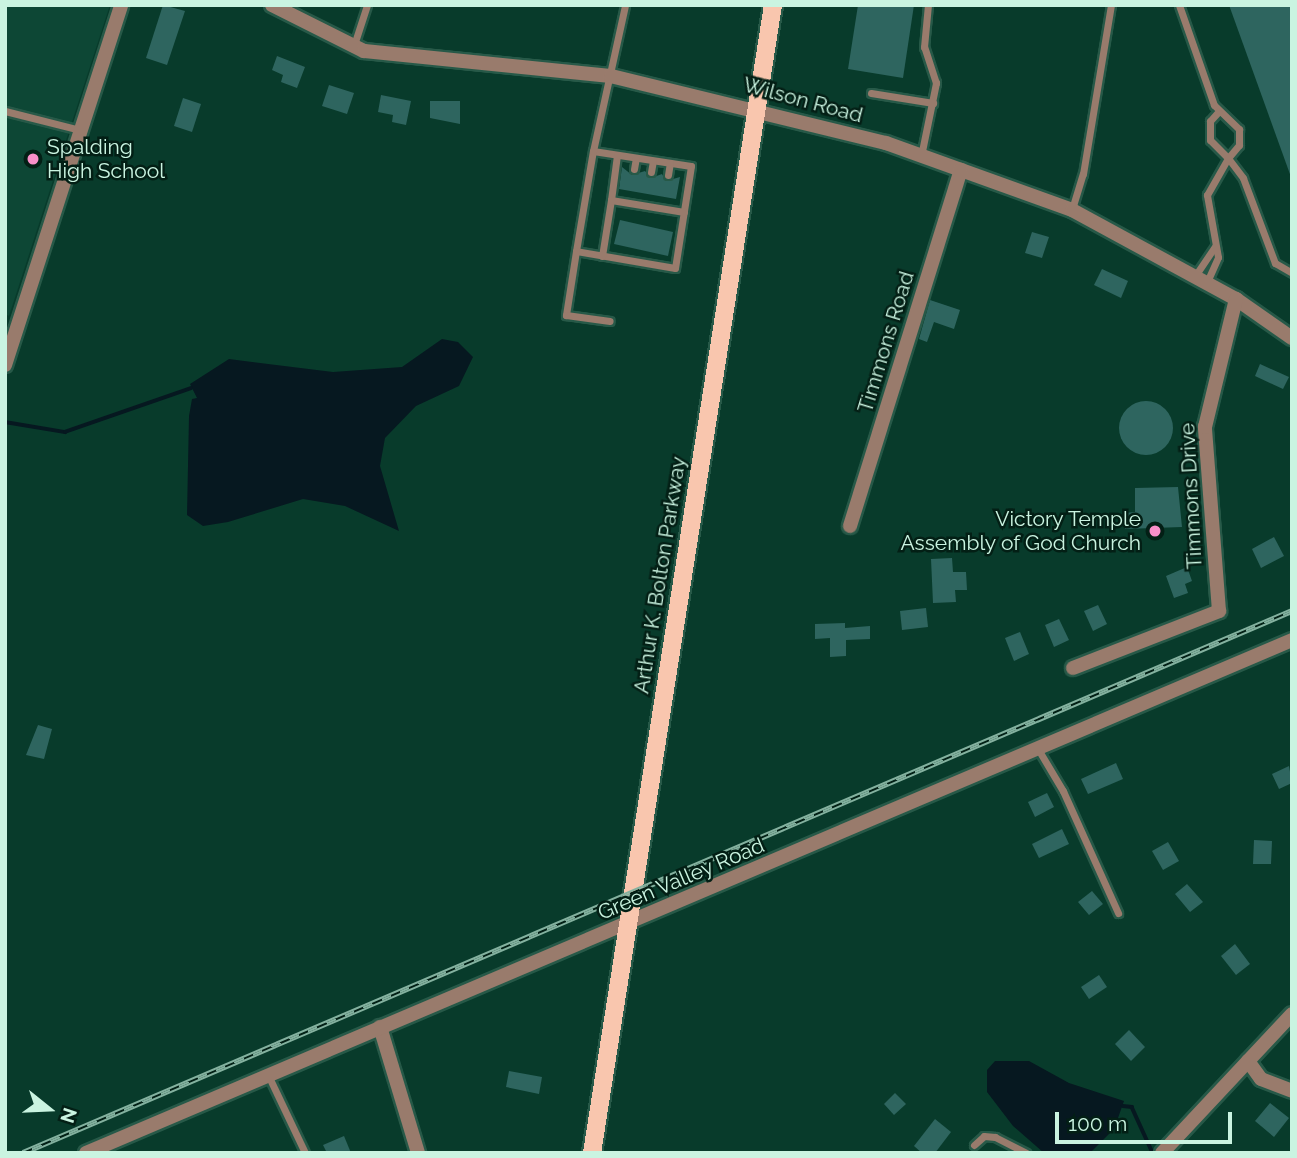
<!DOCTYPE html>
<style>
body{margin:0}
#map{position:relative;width:1297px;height:1158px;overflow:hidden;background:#083b2b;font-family:Raleway,sans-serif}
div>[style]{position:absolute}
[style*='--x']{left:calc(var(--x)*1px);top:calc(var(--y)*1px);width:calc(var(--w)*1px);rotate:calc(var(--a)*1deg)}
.built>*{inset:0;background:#0d4735}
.water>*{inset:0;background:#061820}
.stream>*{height:3.5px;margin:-1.75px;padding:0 1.75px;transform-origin:1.75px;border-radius:1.75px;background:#061820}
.building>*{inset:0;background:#2e655f}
.round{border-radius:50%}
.roads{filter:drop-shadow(2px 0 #275948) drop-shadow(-2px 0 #275948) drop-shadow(0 2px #275948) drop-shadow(0 -2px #275948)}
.service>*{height:7px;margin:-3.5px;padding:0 3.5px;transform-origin:3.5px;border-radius:3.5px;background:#997b6c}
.minor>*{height:14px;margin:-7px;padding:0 7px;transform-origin:7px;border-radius:7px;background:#997b6c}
.primary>*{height:18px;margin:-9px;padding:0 9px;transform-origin:9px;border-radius:9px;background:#f9c6ae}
.rail>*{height:6px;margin-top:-3px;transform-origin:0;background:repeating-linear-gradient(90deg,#031f15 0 10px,#84b19f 0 20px);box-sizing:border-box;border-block:2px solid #84b19f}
.dots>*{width:19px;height:19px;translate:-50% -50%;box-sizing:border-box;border:4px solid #031f15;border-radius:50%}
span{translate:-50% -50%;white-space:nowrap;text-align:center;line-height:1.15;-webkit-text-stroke:5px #031f15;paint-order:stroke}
.street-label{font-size:21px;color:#caf4e1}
.poi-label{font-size:21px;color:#caf4e1}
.left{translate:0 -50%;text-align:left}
.right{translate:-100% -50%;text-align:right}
.frame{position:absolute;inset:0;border:7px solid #caf4e1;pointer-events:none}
.north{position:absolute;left:14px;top:1074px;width:70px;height:70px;-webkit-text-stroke:5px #031f15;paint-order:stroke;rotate:108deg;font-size:19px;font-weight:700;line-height:28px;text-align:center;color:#caf4e1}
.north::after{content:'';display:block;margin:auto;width:24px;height:32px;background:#caf4e1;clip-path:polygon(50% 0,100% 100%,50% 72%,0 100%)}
.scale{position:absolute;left:1055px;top:1112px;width:177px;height:32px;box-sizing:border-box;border:4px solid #caf4e1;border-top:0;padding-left:9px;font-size:21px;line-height:24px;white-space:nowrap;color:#caf4e1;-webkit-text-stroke:5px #031f15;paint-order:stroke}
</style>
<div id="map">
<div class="built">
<i style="clip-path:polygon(5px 5px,110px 5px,9px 316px,5px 314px)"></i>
</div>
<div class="water">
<i style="clip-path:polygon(442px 339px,458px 342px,473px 357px,459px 386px,416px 406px,385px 438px,380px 466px,399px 531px,345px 506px,303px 499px,228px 522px,203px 526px,187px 515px,189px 416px,192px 399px,197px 398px,190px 384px,229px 359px,333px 372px,402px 367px)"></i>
<i style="clip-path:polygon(995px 1061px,1029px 1061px,1069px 1083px,1124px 1101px,1118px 1118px,1122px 1121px,1090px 1153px,1044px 1153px,1013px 1126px,987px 1092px,987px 1070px)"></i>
</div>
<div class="stream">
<i style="--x:5;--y:422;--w:61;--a:9.5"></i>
<i style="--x:65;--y:432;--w:133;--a:-19.2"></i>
<i style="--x:1123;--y:1106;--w:9;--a:6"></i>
<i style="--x:1132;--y:1107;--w:51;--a:65.5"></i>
</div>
<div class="building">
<i style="clip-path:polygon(163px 5px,185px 11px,167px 65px,146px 58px)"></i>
<i style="clip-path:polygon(858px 5px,914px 5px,903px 78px,848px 69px)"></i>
<i style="clip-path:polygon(1229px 5px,1292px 5px,1292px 177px,1291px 177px)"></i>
<i style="clip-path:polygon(277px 56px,305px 67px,297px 88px,281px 82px,283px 75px,272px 70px)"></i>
<i style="clip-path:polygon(329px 85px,354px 93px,347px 114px,322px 106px)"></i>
<i style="clip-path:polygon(381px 95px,411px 101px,406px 125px,392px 122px,393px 115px,378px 112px)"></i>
<i style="clip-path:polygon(183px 98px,201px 104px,192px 132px,174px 126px)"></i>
<i style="clip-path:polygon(430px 101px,460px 101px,460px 124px,430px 118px)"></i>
<i style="clip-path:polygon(622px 167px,632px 175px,645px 171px,651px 178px,662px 174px,666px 181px,680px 177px,676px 199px,619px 189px)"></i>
<i style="clip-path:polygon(620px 220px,673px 232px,668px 256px,614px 244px)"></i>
<i style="clip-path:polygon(1032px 232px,1049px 237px,1042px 258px,1025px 253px)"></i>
<i style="clip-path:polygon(1102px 269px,1128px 281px,1121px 298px,1094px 285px)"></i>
<i style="clip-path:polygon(930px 300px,960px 310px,954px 329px,934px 322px,927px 342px,919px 339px)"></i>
<i style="clip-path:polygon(1260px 364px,1289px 377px,1283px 389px,1255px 376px)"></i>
<i class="round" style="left:1119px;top:401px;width:54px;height:54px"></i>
<i style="clip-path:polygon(1178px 487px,1182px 527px,1125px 529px,1125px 513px,1135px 512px,1135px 488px)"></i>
<i style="clip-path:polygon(1274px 537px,1284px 556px,1261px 568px,1252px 549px)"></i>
<i style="clip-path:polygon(952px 558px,953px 572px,966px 572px,967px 590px,955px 590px,956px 602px,933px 603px,931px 559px)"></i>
<i style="clip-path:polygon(1187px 567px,1192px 581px,1185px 584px,1188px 593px,1174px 598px,1166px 576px)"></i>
<i style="clip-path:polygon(1098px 605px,1107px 624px,1093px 631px,1084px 611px)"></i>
<i style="clip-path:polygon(926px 608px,928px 627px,902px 630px,900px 611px)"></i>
<i style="clip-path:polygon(1059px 619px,1069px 640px,1054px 647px,1045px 625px)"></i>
<i style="clip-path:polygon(845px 623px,845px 628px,870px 626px,870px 639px,846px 640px,846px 656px,830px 657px,830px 638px,815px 639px,815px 624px)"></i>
<i style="clip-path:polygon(1020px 632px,1029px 654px,1014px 661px,1005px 638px)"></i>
<i style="clip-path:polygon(38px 725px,52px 729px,44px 759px,26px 755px)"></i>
<i style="clip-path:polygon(1116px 763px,1123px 779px,1088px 794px,1081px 779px)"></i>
<i style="clip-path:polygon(1289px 766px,1292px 783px,1279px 789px,1272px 774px)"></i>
<i style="clip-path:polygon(1047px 793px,1054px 807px,1035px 817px,1028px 802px)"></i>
<i style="clip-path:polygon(1062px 829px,1069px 844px,1039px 858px,1032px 844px)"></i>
<i style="clip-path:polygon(1254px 840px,1272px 841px,1271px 864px,1253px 864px)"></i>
<i style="clip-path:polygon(1168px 842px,1179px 861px,1163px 870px,1152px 851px)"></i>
<i style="clip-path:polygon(1187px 884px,1203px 902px,1190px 912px,1175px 894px)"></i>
<i style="clip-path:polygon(1092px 891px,1103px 904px,1089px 915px,1078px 902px)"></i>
<i style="clip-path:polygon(1235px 944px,1250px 964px,1236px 975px,1221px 956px)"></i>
<i style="clip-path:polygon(1099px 975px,1107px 987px,1089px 999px,1081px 987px)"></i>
<i style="clip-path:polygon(1129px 1030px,1145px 1047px,1131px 1061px,1115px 1044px)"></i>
<i style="clip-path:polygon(509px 1071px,542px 1077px,539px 1094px,506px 1087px)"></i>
<i style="clip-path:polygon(895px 1093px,906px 1104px,894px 1115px,884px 1104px)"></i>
<i style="clip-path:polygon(1270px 1103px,1289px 1118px,1274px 1137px,1255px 1121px)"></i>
<i style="clip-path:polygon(935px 1119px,951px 1132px,935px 1153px,922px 1153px,914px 1146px)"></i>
<i style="clip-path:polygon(344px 1136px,351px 1153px,327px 1153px,323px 1145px)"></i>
</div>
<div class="roads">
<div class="service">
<i style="--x:1179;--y:5;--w:106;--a:70.7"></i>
<i style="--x:1214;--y:105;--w:35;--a:44"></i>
<i style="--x:1239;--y:129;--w:16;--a:90"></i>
<i style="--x:1239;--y:145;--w:17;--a:130"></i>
<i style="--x:1228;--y:158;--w:25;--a:53"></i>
<i style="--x:1243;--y:178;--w:91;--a:69.4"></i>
<i style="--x:1275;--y:263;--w:20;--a:30"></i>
<i style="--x:354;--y:45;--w:42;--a:-72"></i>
<i style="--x:871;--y:93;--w:63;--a:9.2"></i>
<i style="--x:5;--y:111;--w:77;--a:14.2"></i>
<i style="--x:593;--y:151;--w:99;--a:8.7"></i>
<i style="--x:691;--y:166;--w:103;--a:98.9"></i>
<i style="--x:675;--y:268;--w:100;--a:-170.3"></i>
<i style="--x:576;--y:251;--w:101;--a:-80.4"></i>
<i style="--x:593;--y:151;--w:149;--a:-77.6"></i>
<i style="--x:921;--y:156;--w:75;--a:-78.4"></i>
<i style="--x:936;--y:83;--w:38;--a:-108"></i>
<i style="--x:924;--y:47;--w:42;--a:-84.6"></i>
<i style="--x:634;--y:169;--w:11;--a:-80"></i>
<i style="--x:651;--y:172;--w:11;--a:-80"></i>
<i style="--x:668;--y:175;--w:12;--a:-81"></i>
<i style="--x:611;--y:200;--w:45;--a:-82.4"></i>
<i style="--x:1072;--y:209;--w:37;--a:-73"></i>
<i style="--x:1083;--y:174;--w:171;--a:-80.6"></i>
<i style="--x:576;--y:251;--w:65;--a:98.9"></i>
<i style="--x:566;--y:315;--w:44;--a:7.8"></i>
<i style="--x:602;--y:256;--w:57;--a:-80.9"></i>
<i style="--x:611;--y:200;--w:74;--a:9.3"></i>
<i style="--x:1195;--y:276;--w:36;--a:-56"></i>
<i style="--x:1207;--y:282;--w:27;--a:-66"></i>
<i style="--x:1218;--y:257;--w:63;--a:-100.1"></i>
<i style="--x:1207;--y:195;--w:43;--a:-60.4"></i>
<i style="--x:1228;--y:158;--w:25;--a:-135"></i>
<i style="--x:1210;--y:140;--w:19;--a:-90"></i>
<i style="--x:1210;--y:121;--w:12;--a:-48"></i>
<i style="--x:1038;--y:749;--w:49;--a:59.2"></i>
<i style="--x:1063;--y:791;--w:134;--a:65.7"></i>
<i style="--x:268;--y:1075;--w:86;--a:64.6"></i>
<i style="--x:974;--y:1145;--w:13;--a:-42"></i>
<i style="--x:984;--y:1136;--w:11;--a:5"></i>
<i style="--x:995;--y:1137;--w:35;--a:27"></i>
</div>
<div class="minor">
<i style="--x:272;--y:5;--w:103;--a:26.6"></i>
<i style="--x:364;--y:51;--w:248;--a:5.8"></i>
<i style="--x:611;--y:76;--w:283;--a:13.7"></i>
<i style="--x:886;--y:143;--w:198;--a:19.8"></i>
<i style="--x:1072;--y:210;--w:187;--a:28.5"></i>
<i style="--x:1236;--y:299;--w:68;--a:34.9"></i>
<i style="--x:5;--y:365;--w:378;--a:-72.1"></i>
<i style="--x:850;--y:526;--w:373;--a:-72.7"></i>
<i style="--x:1073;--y:668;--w:157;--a:-21.3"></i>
<i style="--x:1219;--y:611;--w:185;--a:-94.4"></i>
<i style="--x:1205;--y:427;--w:132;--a:-76.4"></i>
<i style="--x:380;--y:1027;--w:132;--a:73.2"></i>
<i style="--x:1248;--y:1061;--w:22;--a:54"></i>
<i style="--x:1261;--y:1079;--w:33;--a:21"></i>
<i style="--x:86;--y:1153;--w:1311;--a:-23.04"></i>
<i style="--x:1162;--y:1153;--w:190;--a:-46.9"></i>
</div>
<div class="primary">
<i style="--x:592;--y:1153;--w:1162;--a:-81.04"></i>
</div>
</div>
<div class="rail">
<i style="--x:23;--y:1153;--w:1380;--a:-23.13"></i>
</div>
<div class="dots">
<i style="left:33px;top:159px;background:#f98fc9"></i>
<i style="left:1155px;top:531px;background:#f98fc9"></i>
</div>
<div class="street-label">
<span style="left:803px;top:100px;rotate:15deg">Wilson Road</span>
<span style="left:886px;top:342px;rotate:-73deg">Timmons Road</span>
<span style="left:1191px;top:496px;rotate:-93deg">Timmons Drive</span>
<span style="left:660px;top:575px;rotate:-81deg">Arthur K. Bolton Parkway</span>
<span style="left:681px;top:879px;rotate:-23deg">Green Valley Road</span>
</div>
<div class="poi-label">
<span class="left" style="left:47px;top:159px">Spalding<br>High School</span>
<span class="right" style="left:1141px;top:531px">Victory Temple<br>Assembly of God Church</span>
</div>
<div class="frame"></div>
<div class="north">N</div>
<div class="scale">100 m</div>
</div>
